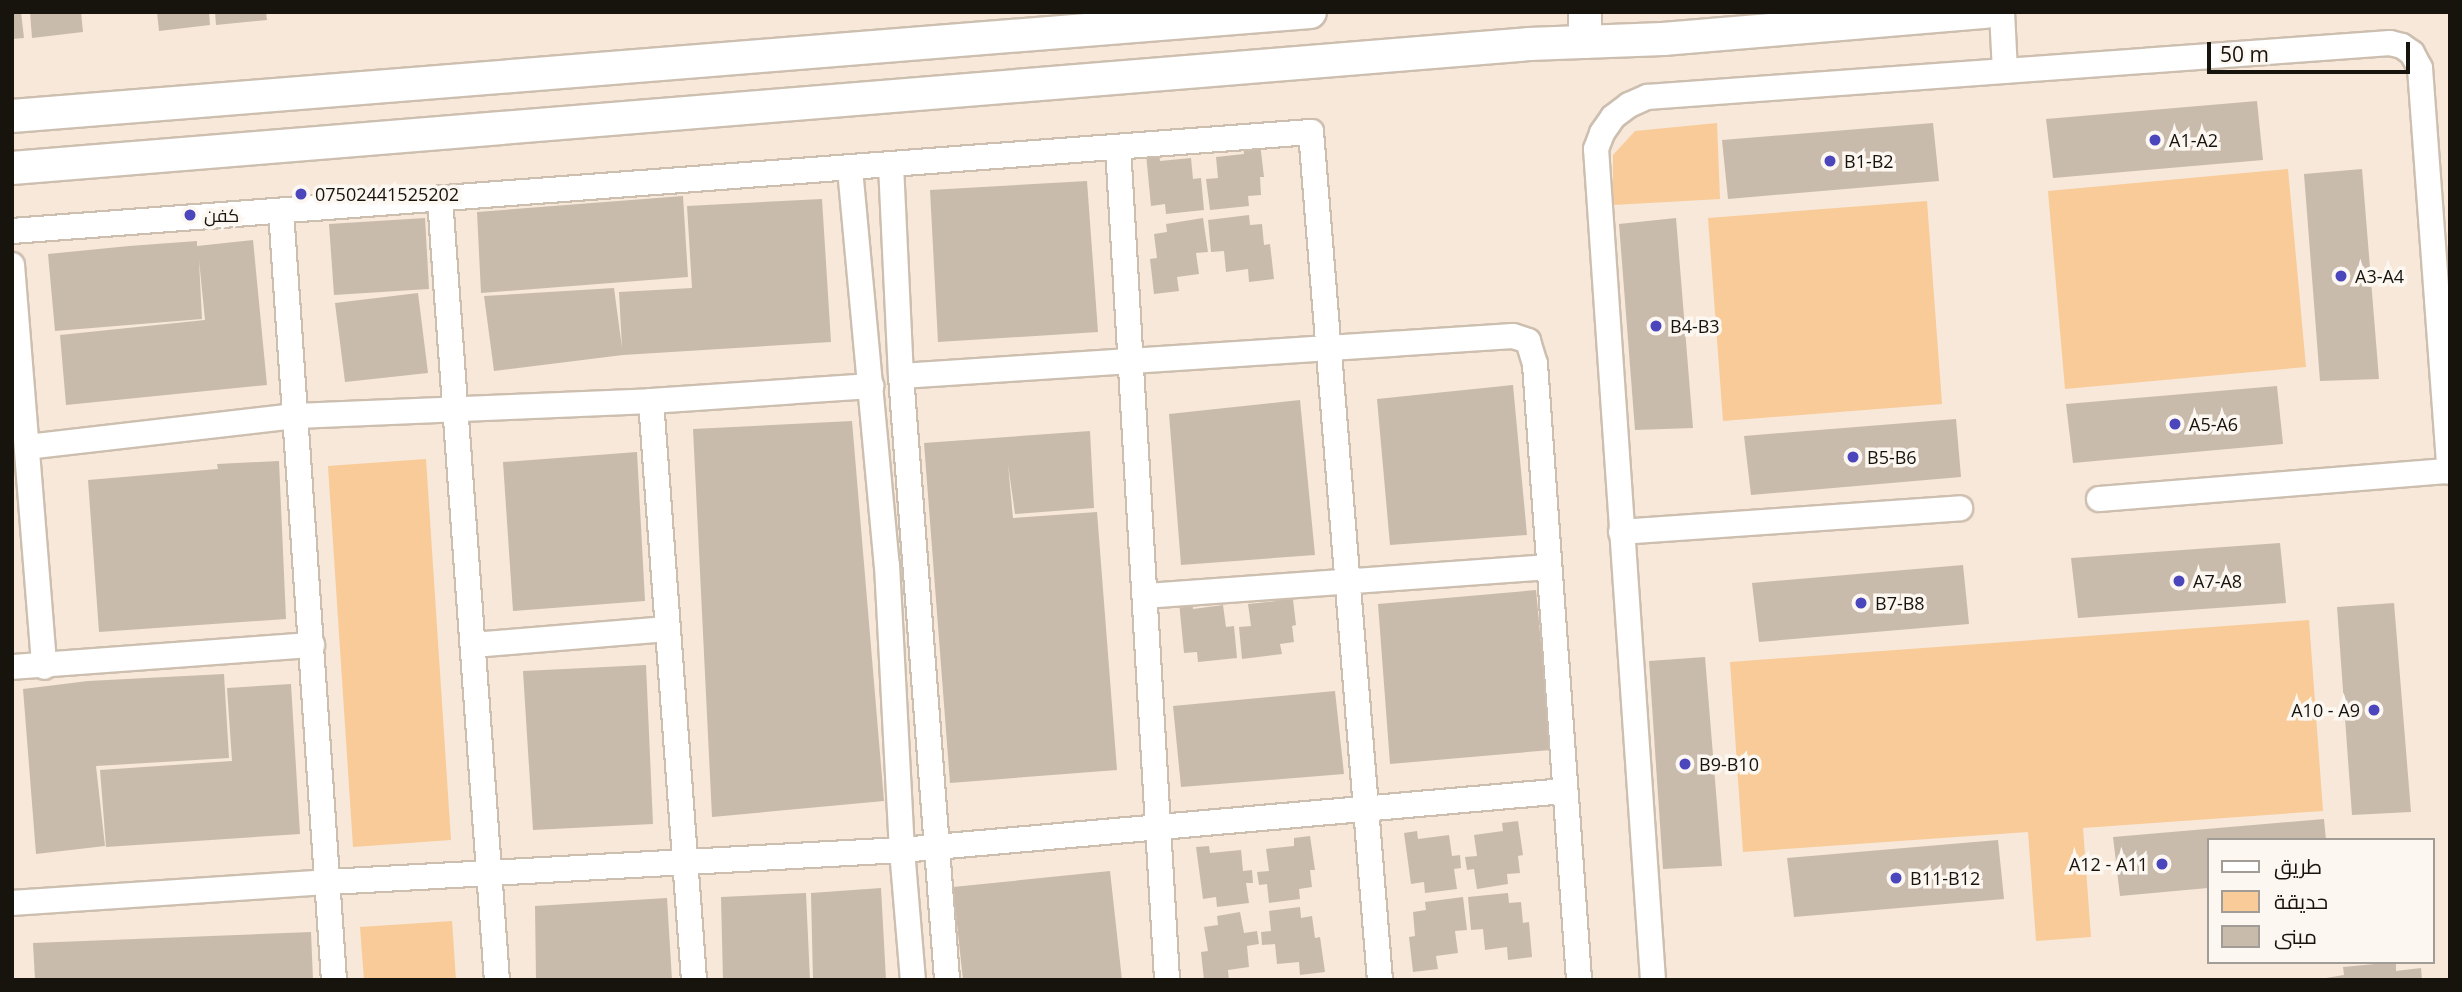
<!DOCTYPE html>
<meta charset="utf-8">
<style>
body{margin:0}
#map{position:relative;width:2462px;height:992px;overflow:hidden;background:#f7e8d9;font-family:"Open Sans",Cairo,sans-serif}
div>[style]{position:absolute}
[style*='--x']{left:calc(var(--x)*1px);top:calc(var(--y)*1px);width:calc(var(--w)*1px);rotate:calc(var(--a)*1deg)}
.green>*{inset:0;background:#f8cb99}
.building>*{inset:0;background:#c9bbac}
.roads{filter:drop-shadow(2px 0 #cdbfb0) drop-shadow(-2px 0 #cdbfb0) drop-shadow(0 2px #cdbfb0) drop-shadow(0 -2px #cdbfb0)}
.minor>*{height:24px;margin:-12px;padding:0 12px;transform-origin:12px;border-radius:12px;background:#fff}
.tertiary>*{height:32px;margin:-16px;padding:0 16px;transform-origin:16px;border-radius:16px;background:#fff}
.dots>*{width:19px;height:19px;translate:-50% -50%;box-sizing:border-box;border:4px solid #fdf7f1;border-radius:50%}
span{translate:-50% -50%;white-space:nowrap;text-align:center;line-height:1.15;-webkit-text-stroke:7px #fdf7f1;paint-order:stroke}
.poi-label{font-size:18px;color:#17130d}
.left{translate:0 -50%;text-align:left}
.right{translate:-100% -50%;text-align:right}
.frame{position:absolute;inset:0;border:14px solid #17130d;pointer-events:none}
.legend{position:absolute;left:2207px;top:838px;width:228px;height:126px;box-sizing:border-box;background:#fdf7f1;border:2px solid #a19c96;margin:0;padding:9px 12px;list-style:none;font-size:21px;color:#17130d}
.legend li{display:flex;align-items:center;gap:14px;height:35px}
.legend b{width:35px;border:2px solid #a19c96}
.scale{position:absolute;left:2207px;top:42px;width:203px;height:32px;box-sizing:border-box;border:4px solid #17130d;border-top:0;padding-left:9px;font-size:21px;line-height:24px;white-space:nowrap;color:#17130d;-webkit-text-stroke:5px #fdf7f1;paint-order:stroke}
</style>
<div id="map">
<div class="green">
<i style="clip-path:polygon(1717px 123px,1720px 199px,1613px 205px,1613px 155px,1635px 131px)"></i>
<i style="clip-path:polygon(2288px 169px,2306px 367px,2065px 389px,2048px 191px)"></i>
<i style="clip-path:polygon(1927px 201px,1942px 404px,1723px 421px,1708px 218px)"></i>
<i style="clip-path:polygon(426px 459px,451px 840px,353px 847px,328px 466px)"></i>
<i style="clip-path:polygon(2309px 620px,2323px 811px,2083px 828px,2091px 937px,2036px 941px,2028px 832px,1743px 852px,1730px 662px)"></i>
<i style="clip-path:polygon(452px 921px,456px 980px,364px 980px,360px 927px)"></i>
</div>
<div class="building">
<i style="clip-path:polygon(12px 12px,21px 12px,24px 38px,12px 39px)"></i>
<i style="clip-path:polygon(30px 12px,81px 12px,83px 32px,32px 38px)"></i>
<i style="clip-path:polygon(157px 12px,209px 12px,210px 25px,159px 31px)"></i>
<i style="clip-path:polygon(215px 12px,266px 12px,267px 20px,216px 25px)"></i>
<i style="clip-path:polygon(2257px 101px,2263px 160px,2053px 178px,2046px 119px)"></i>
<i style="clip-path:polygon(1933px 123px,1939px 181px,1728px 199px,1722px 140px)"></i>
<i style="clip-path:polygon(1260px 143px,1264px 177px,1260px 177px,1261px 195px,1248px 196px,1249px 206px,1210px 210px,1206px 179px,1218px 178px,1216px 157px,1244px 154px,1243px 145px)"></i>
<i style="clip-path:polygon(1159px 153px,1160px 161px,1191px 158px,1193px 179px,1201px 178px,1204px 210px,1166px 214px,1165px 204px,1151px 206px,1146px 154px)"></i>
<i style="clip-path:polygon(2362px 169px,2379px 379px,2320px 381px,2304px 174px)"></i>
<i style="clip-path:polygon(1087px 181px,1098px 332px,938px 342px,930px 190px)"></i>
<i style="clip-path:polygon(683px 196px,688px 277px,481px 293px,477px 212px)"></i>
<i style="clip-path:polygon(822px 199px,831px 342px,623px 355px,494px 371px,484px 296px,614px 288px,622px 348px,619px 292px,692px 288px,687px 206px)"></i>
<i style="clip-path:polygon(1249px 215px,1250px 225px,1262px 224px,1264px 245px,1270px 244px,1274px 279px,1249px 282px,1248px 269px,1226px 272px,1224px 251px,1211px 252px,1208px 220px)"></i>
<i style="clip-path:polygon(425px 218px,429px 289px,334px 295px,329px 224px)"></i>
<i style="clip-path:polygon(1203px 218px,1208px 252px,1196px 253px,1199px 274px,1177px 277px,1179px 291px,1154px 294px,1150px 259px,1157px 258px,1154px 234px,1167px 232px,1166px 224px)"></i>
<i style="clip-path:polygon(1676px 218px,1693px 428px,1635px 430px,1619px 224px)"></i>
<i style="clip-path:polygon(253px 240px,267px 385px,66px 405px,60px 335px,205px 320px,199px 260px,202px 319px,55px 331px,48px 254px,129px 246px,197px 241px,197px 246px)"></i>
<i style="clip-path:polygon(418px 293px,428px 373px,345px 382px,335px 303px)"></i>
<i style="clip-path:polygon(1513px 385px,1527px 535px,1390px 545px,1377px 399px)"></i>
<i style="clip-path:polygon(2277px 386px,2283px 444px,2073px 463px,2066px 404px)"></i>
<i style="clip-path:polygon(1300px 400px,1315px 555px,1181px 565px,1169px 414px)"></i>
<i style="clip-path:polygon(1956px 419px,1961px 477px,1751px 495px,1744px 436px)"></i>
<i style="clip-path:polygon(852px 421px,884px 801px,712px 817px,693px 429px)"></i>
<i style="clip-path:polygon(1090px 431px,1094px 508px,1015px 514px,1008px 464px,1013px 518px,1097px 512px,1117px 770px,950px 783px,924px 443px)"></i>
<i style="clip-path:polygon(637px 452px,645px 601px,513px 611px,503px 462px)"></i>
<i style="clip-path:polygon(279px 461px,286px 619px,99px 632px,88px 480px,218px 469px,217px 464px)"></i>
<i style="clip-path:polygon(2280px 543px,2286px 603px,2078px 618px,2071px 558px)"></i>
<i style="clip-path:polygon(1963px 565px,1969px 624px,1759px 642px,1752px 583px)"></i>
<i style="clip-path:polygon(1536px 590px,1551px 750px,1390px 764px,1378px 604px)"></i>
<i style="clip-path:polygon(1292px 591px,1296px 625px,1292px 626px,1294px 642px,1280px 644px,1282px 654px,1242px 659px,1239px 627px,1251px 626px,1248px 604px,1276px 601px,1275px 593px)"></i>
<i style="clip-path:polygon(1192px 601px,1193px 609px,1223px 605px,1226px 627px,1234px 626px,1237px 658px,1198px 662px,1197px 652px,1184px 653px,1179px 602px)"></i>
<i style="clip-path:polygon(2394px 603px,2411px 812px,2352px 815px,2337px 607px)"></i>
<i style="clip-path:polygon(1705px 657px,1722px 866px,1663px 869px,1649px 661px)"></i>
<i style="clip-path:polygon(646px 665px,653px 824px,533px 830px,523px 671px)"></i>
<i style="clip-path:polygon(224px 674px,229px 758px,96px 766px,105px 846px,36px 854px,23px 689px,88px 681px)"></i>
<i style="clip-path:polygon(291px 684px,300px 834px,106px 847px,100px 770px,232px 761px,227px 688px)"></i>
<i style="clip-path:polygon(1335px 691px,1344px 774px,1181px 787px,1173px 706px)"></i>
<i style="clip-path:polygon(2324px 819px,2326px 840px,2208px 840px,2208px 888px,2120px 896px,2113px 837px)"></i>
<i style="clip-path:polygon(1518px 821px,1523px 855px,1518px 856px,1520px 873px,1507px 874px,1508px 884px,1477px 889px,1474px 869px,1467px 870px,1465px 857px,1477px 856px,1474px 835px,1503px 831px,1502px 823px)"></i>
<i style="clip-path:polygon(1417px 831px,1418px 839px,1449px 835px,1452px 856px,1460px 855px,1461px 868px,1454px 869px,1457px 889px,1425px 893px,1424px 882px,1411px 884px,1404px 833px)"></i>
<i style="clip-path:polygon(1310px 836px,1315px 870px,1310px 870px,1312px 887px,1299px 889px,1300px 899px,1269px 903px,1267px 884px,1259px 885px,1257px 872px,1269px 871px,1266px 849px,1294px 846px,1294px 838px)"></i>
<i style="clip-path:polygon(1998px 840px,2004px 899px,1794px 917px,1787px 858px)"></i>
<i style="clip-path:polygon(1209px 846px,1210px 853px,1241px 850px,1243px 871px,1252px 870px,1253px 883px,1246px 883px,1249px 903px,1217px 907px,1216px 897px,1203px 899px,1196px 847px)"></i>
<i style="clip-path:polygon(1110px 871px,1122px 980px,963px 980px,953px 887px)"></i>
<i style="clip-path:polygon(881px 888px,886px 980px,813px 980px,811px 893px)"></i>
<i style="clip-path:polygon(806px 893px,810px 980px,723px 980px,721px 897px)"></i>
<i style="clip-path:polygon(1508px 893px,1509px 903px,1521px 902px,1523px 923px,1529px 922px,1532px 957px,1508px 960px,1507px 947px,1485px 950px,1483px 929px,1471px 930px,1468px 897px)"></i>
<i style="clip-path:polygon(1463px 897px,1467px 930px,1455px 931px,1458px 953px,1436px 956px,1438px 969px,1413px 972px,1409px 937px,1415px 936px,1413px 912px,1426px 910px,1425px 902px)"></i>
<i style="clip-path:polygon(667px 898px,672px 980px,536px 980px,535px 906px)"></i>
<i style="clip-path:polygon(1300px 907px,1301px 918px,1312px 916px,1315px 938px,1320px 937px,1325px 972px,1300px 975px,1299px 962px,1277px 964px,1275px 944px,1262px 945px,1261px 932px,1271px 931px,1269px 911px)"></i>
<i style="clip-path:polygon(1240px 912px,1244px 933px,1257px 931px,1259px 944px,1247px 946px,1249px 967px,1228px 970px,1229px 980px,1204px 980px,1201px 952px,1208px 951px,1204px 927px,1218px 925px,1217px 916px)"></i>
<i style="clip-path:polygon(311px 932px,313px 980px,35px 980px,33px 943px)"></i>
<i style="clip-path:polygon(2396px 962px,2396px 971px,2421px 968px,2422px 980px,2314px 980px,2344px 975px,2343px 967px)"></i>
</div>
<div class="roads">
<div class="minor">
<i style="--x:2002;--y:12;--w:59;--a:87.1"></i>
<i style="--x:1118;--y:147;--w:834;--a:86.63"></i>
<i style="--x:891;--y:165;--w:211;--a:87.3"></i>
<i style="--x:901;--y:376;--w:606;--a:85.64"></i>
<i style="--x:850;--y:169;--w:398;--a:84.7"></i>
<i style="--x:887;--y:565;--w:285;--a:87"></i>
<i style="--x:902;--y:850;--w:130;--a:85.2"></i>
<i style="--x:440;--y:199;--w:783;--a:85.83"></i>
<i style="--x:281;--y:211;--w:771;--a:86.06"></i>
<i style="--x:12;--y:231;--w:1303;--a:-4.36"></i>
<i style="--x:1311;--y:132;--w:851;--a:85.35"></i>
<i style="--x:12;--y:265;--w:403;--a:85.4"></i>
<i style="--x:901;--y:376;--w:613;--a:-3.74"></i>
<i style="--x:1513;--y:336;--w:16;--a:18"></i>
<i style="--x:1528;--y:341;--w:24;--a:73"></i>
<i style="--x:1535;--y:364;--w:618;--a:85.91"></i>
<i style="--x:651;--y:401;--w:581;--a:85.75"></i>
<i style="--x:27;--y:447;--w:271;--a:-6.6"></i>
<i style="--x:296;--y:416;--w:355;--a:-2.4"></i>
<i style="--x:651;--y:401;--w:221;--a:-3.9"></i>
<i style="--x:2099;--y:499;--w:352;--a:-4.6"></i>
<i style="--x:1621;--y:532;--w:340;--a:-4"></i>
<i style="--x:1145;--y:596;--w:404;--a:-4.1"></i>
<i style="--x:473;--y:645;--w:195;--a:-4.7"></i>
<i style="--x:12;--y:667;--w:301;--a:-4.2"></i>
<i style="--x:12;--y:903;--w:318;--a:-3.8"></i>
<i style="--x:329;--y:882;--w:574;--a:-3.2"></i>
<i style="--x:902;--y:850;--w:666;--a:-5.09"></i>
<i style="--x:1653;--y:980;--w:833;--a:-93.92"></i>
<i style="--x:1596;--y:149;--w:17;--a:-69"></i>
<i style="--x:1602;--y:133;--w:19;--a:-55"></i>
<i style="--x:1613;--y:117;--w:20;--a:-37"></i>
<i style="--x:1629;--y:105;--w:20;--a:-24"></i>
<i style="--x:1647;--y:97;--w:745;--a:-4.16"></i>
<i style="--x:2390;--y:43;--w:12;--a:14"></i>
<i style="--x:2402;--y:46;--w:12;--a:35"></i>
<i style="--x:2412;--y:53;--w:17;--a:62"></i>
<i style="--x:2420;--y:68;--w:405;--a:85.8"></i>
</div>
<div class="tertiary">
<i style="--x:1585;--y:12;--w:30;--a:90"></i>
<i style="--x:12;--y:116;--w:1302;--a:-4.58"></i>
<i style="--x:12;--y:168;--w:1522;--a:-4.67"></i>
<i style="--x:1529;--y:44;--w:134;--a:-2.1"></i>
<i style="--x:1663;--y:39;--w:324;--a:-4.8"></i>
</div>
</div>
<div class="dots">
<i style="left:2155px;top:140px;background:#4b46bc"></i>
<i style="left:1830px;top:161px;background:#4b46bc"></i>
<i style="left:301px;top:194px;background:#4b46bc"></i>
<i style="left:190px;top:215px;background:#4b46bc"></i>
<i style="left:2341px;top:276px;background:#4b46bc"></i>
<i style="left:1656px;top:326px;background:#4b46bc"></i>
<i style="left:2175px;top:424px;background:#4b46bc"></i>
<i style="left:1853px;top:457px;background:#4b46bc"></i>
<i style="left:2179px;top:581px;background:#4b46bc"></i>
<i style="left:1861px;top:603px;background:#4b46bc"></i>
<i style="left:2374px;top:710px;background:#4b46bc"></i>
<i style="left:1685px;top:764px;background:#4b46bc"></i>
<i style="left:2162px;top:864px;background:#4b46bc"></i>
<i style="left:1896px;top:878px;background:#4b46bc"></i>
</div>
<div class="poi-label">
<span class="left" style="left:2169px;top:140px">A1-A2</span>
<span class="left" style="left:1844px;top:161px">B1-B2</span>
<span class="left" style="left:315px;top:194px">07502441525202</span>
<span class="left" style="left:204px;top:215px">كفن</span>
<span class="left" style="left:2355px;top:276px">A3-A4</span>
<span class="left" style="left:1670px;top:326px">B4-B3</span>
<span class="left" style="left:2189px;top:424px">A5-A6</span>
<span class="left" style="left:1867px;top:457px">B5-B6</span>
<span class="left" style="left:2193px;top:581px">A7-A8</span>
<span class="left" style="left:1875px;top:603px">B7-B8</span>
<span class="right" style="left:2360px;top:710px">A10 - A9</span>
<span class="left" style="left:1699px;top:764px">B9-B10</span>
<span class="right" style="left:2148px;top:864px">A12 - A11</span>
<span class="left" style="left:1910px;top:878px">B11-B12</span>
</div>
<div class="frame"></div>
<ul class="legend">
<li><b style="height:9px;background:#fff"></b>طريق</li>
<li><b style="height:19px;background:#f8cb99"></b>حديقة</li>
<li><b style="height:19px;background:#c9bbac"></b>مبنى</li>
</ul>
<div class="scale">50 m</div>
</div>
